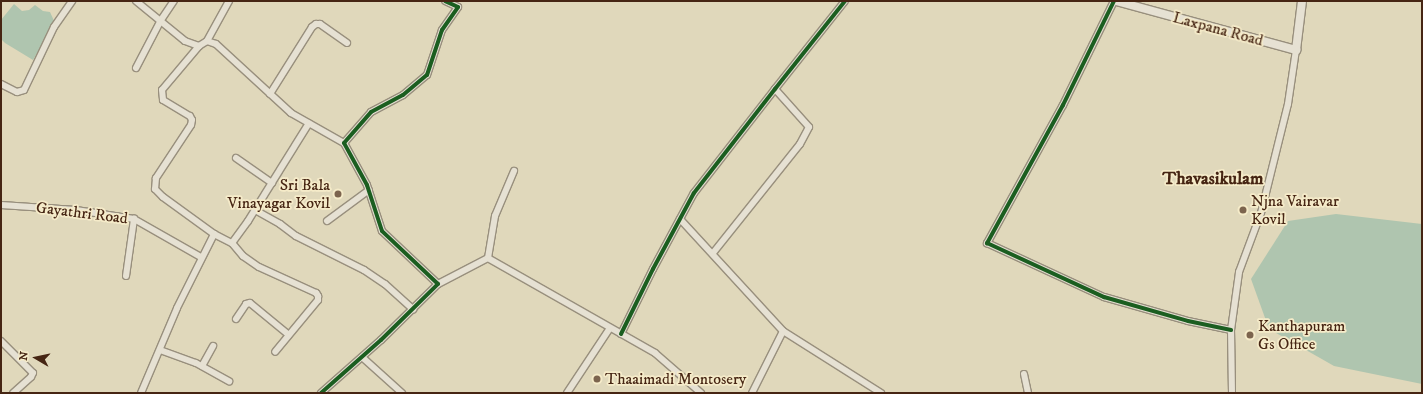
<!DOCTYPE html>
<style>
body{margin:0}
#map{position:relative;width:1423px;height:394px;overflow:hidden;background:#e0d8bb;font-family:"IM FELL DW Pica",serif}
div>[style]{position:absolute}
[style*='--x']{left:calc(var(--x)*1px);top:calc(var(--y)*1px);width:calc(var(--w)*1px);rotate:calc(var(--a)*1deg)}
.water>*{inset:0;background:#afc5af}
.roads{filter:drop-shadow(1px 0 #988f7d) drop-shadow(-1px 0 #988f7d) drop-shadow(0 1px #988f7d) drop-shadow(0 -1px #988f7d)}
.minor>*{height:6px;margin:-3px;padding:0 3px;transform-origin:3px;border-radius:3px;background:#e6e1d3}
.tertiary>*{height:8px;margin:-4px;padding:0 4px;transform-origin:4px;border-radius:4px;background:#e6e1d3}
.cycleway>*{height:4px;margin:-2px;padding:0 2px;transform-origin:2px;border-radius:2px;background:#1b5e20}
.dots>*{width:11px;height:11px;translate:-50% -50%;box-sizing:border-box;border:2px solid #f5ebc9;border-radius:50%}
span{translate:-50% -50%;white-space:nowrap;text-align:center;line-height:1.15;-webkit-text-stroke:3.5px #f5ebc9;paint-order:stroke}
.street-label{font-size:16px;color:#462513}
.poi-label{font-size:16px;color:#462513}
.right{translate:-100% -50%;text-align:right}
.left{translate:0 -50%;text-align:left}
.quarter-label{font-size:18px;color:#462513;font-weight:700}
.frame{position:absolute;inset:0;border:2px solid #462513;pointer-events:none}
.north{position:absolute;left:16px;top:338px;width:40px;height:40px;-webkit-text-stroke:3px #f5ebc9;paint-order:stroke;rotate:279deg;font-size:11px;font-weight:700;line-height:16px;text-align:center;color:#462513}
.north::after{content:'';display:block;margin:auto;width:14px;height:18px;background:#462513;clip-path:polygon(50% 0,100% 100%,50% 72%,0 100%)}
</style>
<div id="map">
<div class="water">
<i style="clip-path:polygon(14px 4px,22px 11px,29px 10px,35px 5px,43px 11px,50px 12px,55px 23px,33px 60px,5px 43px,1px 39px,1px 20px)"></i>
<i style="clip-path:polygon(1336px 214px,1422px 224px,1422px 384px,1334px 366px,1269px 329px,1251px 279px,1288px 221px)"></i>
</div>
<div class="roads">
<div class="minor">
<i style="--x:136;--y:1;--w:63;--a:39.2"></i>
<i style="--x:185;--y:41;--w:15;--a:20"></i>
<i style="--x:199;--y:46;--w:9;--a:-32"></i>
<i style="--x:207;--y:41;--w:9;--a:18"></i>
<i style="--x:216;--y:44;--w:102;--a:42.6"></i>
<i style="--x:291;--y:113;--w:61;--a:29.5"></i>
<i style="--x:1114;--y:1;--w:116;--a:116.1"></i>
<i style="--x:1063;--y:105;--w:158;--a:118.8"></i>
<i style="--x:987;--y:243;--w:129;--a:24.8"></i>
<i style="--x:1104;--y:297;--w:87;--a:15.9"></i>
<i style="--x:1188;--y:321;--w:44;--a:11.8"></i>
<i style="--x:207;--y:41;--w:46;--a:-61.2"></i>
<i style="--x:199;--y:46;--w:57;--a:130.1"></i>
<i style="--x:162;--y:90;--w:10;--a:84"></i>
<i style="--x:163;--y:100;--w:31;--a:31"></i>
<i style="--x:190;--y:116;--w:4;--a:63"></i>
<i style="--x:192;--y:120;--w:5;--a:101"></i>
<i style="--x:191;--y:125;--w:64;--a:123.4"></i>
<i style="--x:156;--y:178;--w:11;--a:95"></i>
<i style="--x:155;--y:189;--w:11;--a:45"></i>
<i style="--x:163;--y:197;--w:63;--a:36"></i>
<i style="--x:136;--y:68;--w:54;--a:-62.5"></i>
<i style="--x:161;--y:20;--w:23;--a:-56"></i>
<i style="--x:1;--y:84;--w:18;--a:27"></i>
<i style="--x:17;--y:92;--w:7;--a:-16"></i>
<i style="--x:24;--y:90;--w:70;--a:-64.5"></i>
<i style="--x:54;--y:27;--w:32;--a:-55"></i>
<i style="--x:270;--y:94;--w:79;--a:-57.9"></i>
<i style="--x:312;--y:27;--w:5;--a:-37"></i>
<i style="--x:316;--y:24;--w:4;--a:0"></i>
<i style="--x:320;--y:24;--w:33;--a:35"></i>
<i style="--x:236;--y:158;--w:44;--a:34.8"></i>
<i style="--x:1;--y:205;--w:75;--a:3.8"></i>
<i style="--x:76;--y:210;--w:59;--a:8.8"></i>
<i style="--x:134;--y:219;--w:77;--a:29.6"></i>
<i style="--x:255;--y:210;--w:29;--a:29"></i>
<i style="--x:280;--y:224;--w:20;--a:37"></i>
<i style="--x:296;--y:236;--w:76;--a:26.6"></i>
<i style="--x:364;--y:270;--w:25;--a:34"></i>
<i style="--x:385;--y:284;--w:38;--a:42"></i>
<i style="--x:680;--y:219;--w:152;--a:47.4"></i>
<i style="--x:327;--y:221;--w:52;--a:-36.4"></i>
<i style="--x:232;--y:243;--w:17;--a:50"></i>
<i style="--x:243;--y:256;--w:19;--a:35"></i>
<i style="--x:259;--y:267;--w:63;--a:24.5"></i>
<i style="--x:316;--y:293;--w:4;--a:56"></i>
<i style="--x:318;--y:296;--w:4;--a:90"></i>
<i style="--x:318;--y:300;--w:67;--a:129.6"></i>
<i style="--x:713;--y:253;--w:139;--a:-51.4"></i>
<i style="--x:800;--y:144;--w:19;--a:-62"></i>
<i style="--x:809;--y:127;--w:51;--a:-131.8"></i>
<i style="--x:488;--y:258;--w:43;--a:-80.5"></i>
<i style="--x:495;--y:216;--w:49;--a:-67.1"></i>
<i style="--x:126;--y:276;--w:58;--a:-82"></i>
<i style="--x:438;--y:284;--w:56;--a:-27.5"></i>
<i style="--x:488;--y:258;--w:192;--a:29.6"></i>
<i style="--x:655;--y:353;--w:61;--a:41"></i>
<i style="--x:236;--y:319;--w:18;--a:-56"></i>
<i style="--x:246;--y:304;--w:4;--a:-14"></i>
<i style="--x:250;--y:303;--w:50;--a:39.4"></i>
<i style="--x:621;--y:334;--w:72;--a:-63.8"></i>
<i style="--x:653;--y:269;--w:86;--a:-61.7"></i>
<i style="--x:694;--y:193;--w:132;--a:-52.1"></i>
<i style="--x:775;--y:89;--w:112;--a:-51.5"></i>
<i style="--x:1;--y:341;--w:45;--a:45"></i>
<i style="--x:33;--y:373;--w:4;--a:117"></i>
<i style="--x:31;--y:377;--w:24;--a:138"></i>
<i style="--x:160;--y:350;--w:38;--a:20"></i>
<i style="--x:196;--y:363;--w:38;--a:29"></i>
<i style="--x:362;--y:357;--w:54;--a:42"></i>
<i style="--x:202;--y:366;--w:23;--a:-61"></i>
<i style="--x:1024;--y:374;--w:19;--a:78"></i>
<i style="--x:141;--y:393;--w:92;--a:-67"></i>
<i style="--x:177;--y:308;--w:83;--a:-63.4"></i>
<i style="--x:214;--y:234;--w:20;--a:27"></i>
<i style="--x:232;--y:243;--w:27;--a:-54"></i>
<i style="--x:248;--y:221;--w:115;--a:-58.1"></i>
<i style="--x:321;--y:393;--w:80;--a:-41.5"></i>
<i style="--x:381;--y:340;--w:80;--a:-44.5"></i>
<i style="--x:438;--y:284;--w:77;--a:-136.6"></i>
<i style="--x:382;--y:231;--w:48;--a:-108.1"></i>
<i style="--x:367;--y:185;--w:48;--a:-118.7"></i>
<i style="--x:344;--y:143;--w:41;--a:-48.9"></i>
<i style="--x:371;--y:112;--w:36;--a:-28"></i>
<i style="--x:403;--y:95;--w:31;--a:-40"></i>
<i style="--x:427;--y:75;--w:47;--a:-71.6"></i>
<i style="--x:442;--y:30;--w:28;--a:-55"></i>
<i style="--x:458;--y:7;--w:14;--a:-155"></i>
<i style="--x:567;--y:393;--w:78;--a:-56.5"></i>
<i style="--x:752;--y:393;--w:69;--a:-63.4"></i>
<i style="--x:783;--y:331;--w:116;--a:32.3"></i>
<i style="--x:1232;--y:393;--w:63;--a:-90.9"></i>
<i style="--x:1231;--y:330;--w:59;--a:-82.1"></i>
<i style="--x:1239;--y:272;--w:63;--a:-69.6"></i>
<i style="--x:1261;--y:213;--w:112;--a:-76.1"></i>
<i style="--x:1288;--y:104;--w:55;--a:-81.6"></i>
</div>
<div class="tertiary">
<i style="--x:1116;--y:1;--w:187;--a:15.2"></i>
<i style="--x:1296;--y:50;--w:49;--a:-83"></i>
</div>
</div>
<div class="cycleway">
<i style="--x:1114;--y:1;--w:116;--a:116.1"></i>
<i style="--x:1063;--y:105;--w:158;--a:118.8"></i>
<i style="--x:987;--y:243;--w:129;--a:24.8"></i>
<i style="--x:1104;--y:297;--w:87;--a:15.9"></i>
<i style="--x:1188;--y:321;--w:44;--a:11.8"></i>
<i style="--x:621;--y:334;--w:72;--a:-63.8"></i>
<i style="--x:653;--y:269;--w:86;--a:-61.7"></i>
<i style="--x:694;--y:193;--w:132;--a:-52.1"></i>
<i style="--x:775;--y:89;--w:112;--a:-51.5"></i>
<i style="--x:321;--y:393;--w:80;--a:-41.5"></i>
<i style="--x:381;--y:340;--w:80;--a:-44.5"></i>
<i style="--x:438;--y:284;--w:77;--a:-136.6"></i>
<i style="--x:382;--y:231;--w:48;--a:-108.1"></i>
<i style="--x:367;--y:185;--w:48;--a:-118.7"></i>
<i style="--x:344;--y:143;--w:41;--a:-48.9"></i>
<i style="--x:371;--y:112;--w:36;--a:-28"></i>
<i style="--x:403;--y:95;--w:31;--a:-40"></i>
<i style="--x:427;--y:75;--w:47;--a:-71.6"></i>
<i style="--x:442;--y:30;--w:28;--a:-55"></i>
<i style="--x:458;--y:7;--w:14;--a:-155"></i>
</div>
<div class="dots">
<i style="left:338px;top:194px;background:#7c644e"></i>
<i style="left:1243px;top:210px;background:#7c644e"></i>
<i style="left:1250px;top:335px;background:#7c644e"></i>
<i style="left:597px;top:379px;background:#7c644e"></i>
</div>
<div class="street-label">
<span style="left:1218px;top:29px;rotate:15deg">Laxpana Road</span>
<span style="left:82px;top:213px;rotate:7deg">Gayathri Road</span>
</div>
<div class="poi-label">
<span class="right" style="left:330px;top:194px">Sri Bala<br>Vinayagar Kovil</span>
<span class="left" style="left:1251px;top:210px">Njna Vairavar<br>Kovil</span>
<span class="left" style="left:1258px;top:335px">Kanthapuram<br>Gs Office</span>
<span class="left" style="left:605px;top:379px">Thaaimadi Montosery</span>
</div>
<div class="quarter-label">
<span style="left:1213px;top:179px">Thavasikulam</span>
</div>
<div class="frame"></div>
<div class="north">N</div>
</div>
